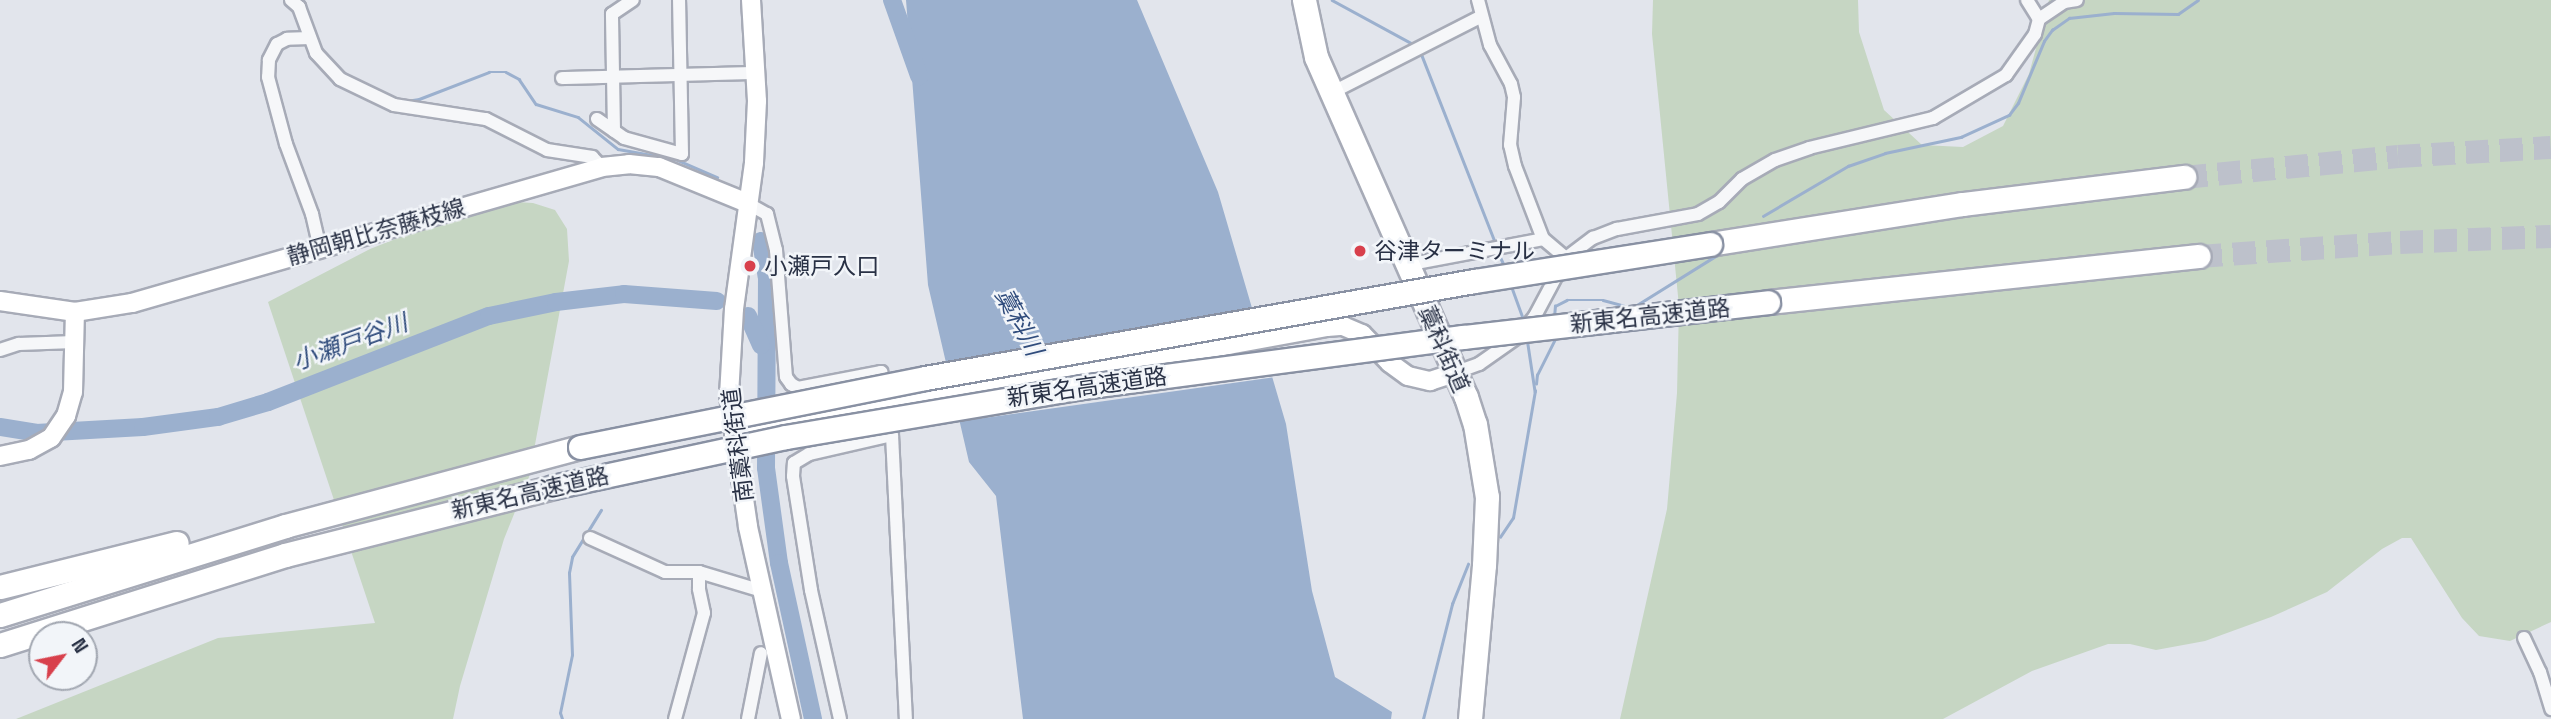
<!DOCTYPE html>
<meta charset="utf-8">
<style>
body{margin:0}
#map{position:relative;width:2551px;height:719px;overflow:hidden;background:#e2e5ec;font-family:"Space Grotesk","Noto Sans JP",sans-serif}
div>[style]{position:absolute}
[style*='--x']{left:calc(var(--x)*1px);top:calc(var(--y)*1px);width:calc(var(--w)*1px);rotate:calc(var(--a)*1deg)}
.green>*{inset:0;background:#c6d6c3}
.water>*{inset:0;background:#9bb0ce}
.pier>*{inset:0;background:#e2e5ec}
.stream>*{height:2.5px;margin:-1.25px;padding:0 1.25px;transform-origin:1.25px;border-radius:1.25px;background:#9bb0ce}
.river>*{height:18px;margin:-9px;padding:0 9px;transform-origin:9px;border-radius:9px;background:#9bb0ce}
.highway-tunnel>*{height:23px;margin-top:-11.5px;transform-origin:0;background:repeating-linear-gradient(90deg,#bdc1cb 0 23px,transparent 0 34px)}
.roads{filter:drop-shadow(2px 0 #a7abb7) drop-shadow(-2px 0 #a7abb7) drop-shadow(0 2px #a7abb7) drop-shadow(0 -2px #a7abb7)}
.street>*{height:12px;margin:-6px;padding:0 6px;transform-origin:6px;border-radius:6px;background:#f6f7f9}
.secondary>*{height:18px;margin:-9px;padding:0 9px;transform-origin:9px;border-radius:9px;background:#fff}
.highway>*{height:23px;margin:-11.5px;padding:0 11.5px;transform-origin:11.5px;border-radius:11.5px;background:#fff}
.bridges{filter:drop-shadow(2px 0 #8991a3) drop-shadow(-2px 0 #8991a3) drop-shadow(0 2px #8991a3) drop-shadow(0 -2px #8991a3)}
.highway-bridge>*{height:23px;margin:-11.5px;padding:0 11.5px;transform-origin:11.5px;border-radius:11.5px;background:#fff}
.dots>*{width:19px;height:19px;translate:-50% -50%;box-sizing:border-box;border:4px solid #f2f5f9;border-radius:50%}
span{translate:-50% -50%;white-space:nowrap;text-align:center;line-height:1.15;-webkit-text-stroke:5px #f2f5f9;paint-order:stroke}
.street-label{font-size:23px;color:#293145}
.poi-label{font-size:23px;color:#293145}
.left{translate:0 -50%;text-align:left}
.water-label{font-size:24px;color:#304c7c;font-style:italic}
.north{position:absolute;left:28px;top:621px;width:70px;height:70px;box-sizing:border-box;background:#f2f5f9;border:2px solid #a2a7b1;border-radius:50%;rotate:58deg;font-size:19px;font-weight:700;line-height:28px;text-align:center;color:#293145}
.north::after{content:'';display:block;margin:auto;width:24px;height:32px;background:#d8404c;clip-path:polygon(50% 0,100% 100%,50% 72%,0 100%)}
</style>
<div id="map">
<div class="green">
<i style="clip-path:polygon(1653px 0,1858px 0,1859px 32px,1884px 110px,1922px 145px,1963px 147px,2003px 126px,2029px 74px,2049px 0,2551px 0,2551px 622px,2510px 641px,2479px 636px,2462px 618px,2411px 538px,2402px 538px,2382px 549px,2327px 592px,2271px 617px,2205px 641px,2156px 650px,2130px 644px,2108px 644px,2032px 671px,1943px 719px,1620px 719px,1667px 509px,1677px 393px,1679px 306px,1652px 34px)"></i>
<i style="clip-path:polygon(501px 201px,533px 203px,555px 210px,567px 229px,569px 261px,529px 477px,504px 539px,460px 686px,453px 719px,16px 719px,218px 638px,375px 623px,268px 302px,370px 249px,477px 207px)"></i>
</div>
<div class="water">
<i style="clip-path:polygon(906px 0,1137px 0,1218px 192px,1286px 424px,1312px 591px,1335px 677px,1392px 712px,1391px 719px,1023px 719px,996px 496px,969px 462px,928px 285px)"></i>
</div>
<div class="pier">
<i style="clip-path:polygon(1268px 351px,1276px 377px,956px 422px,950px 397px)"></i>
</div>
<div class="stream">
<i style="--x:1332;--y:0;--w:94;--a:28.5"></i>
<i style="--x:1421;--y:53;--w:203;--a:68.6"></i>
<i style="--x:406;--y:101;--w:13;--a:-9"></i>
<i style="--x:419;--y:99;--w:75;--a:-21.1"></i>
<i style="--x:489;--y:72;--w:17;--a:0"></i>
<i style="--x:506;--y:72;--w:15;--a:28"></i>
<i style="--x:519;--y:79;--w:30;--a:56"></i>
<i style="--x:536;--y:104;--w:44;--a:17.2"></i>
<i style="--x:578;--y:117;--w:51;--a:38.7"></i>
<i style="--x:618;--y:149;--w:58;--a:10"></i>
<i style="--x:675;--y:159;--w:46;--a:23.2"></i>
<i style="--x:1763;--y:216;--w:99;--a:-30.5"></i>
<i style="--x:1848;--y:166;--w:39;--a:-19"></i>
<i style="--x:1885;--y:153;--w:78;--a:-11.9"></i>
<i style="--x:1961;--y:137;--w:53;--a:-24.6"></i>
<i style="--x:2009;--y:115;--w:15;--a:-53"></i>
<i style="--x:2018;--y:103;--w:67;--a:-67.2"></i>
<i style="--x:2044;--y:41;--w:14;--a:-54"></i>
<i style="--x:2052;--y:30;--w:21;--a:-35"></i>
<i style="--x:2069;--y:18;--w:45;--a:-6.3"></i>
<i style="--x:2114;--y:13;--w:64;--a:0.9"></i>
<i style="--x:2178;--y:14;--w:24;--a:-35"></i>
<i style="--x:1498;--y:252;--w:14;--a:65"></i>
<i style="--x:1511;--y:285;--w:38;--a:70"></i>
<i style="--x:1554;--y:317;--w:11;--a:-85"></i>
<i style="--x:1555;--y:306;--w:13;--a:-27"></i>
<i style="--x:1567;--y:300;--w:36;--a:0"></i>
<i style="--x:1603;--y:300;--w:30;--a:15"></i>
<i style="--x:1632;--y:308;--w:100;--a:-31.9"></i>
<i style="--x:1527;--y:338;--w:54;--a:81.4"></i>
<i style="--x:1536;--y:384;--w:9;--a:-84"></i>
<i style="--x:1537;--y:375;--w:42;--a:-63.4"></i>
<i style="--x:1500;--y:537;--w:23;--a:-56"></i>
<i style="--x:1513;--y:518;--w:129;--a:-80.2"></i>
<i style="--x:562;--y:719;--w:6;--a:-108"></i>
<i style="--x:560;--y:713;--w:59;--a:-78.3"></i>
<i style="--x:572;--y:655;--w:82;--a:-92.1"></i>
<i style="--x:569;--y:573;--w:16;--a:-79"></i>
<i style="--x:572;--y:557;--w:55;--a:-58.3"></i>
<i style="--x:1423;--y:719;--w:119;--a:-75.8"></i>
<i style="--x:1452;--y:604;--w:43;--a:-68.2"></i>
</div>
<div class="river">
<i style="--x:892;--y:0;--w:81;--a:70.4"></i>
<i style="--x:761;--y:241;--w:36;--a:81"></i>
<i style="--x:767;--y:277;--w:191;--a:90.3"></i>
<i style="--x:766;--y:468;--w:96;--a:82.2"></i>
<i style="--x:779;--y:563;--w:160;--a:77.7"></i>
<i style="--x:748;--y:316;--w:32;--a:66"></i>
<i style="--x:0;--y:427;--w:36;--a:9"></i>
<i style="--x:36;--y:433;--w:107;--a:-3.2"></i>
<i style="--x:143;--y:427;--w:76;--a:-7.6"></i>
<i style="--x:218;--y:417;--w:52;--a:-16.7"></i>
<i style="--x:268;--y:402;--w:237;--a:-21.3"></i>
<i style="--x:489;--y:316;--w:68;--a:-11.8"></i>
<i style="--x:556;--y:302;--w:68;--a:-6.7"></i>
<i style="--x:624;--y:294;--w:93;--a:4.3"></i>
</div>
<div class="highway-tunnel">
<i style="--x:2184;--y:177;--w:215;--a:-5.6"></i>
<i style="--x:2398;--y:156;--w:153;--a:-3.4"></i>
<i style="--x:2199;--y:256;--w:201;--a:-4"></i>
<i style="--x:2400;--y:242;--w:151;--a:-2.3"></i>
</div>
<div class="roads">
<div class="street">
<i style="--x:291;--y:0;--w:11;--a:41"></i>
<i style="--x:299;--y:7;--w:49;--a:69.7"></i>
<i style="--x:316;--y:53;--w:35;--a:47"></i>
<i style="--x:340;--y:79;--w:60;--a:25.7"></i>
<i style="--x:394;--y:105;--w:93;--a:8.7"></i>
<i style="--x:486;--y:119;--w:68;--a:26.9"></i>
<i style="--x:547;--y:150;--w:46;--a:8.8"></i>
<i style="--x:592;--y:157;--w:14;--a:45"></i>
<i style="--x:2027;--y:0;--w:22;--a:58"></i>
<i style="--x:310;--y:38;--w:23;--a:178"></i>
<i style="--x:287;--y:39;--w:11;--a:153"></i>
<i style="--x:277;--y:44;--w:18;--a:117"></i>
<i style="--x:269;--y:60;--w:17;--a:93"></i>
<i style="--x:268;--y:77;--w:69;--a:75"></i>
<i style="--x:286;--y:144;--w:75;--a:69.6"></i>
<i style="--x:312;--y:214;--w:35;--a:77"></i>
<i style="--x:562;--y:78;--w:193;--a:-1.5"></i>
<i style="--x:1331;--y:93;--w:167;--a:-27"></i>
<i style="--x:597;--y:119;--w:33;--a:35"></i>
<i style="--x:624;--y:138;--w:60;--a:15.4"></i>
<i style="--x:682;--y:154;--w:154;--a:-91.1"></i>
<i style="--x:614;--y:131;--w:117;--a:-91"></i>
<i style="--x:612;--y:14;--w:25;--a:-34"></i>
<i style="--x:747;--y:203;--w:23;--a:29"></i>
<i style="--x:767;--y:214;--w:37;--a:76"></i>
<i style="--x:776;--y:250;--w:127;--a:85.5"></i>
<i style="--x:786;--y:377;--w:9;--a:54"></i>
<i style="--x:791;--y:384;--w:8;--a:30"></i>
<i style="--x:798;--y:388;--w:85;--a:-10.9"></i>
<i style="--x:881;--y:372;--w:18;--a:81"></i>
<i style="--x:1566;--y:258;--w:34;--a:-37"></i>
<i style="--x:1593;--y:238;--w:26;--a:-21"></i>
<i style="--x:1617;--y:229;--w:82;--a:-10.5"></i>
<i style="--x:1698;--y:214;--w:24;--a:-30"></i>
<i style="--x:1719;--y:202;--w:33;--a:-45"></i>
<i style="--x:1742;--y:179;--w:38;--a:-30"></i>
<i style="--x:1775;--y:160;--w:36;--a:-19"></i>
<i style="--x:1809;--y:148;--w:128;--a:-13.6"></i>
<i style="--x:1933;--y:118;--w:85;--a:-30.5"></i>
<i style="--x:2006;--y:75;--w:50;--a:-54.7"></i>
<i style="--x:2035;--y:34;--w:16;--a:-75"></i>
<i style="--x:2039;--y:19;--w:30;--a:-34"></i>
<i style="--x:2064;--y:2;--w:13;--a:-9"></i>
<i style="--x:1406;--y:265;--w:139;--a:-10.7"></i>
<i style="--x:0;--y:350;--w:20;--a:-18"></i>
<i style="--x:19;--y:344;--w:55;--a:-2.1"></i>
<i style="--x:1454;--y:373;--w:27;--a:-20"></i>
<i style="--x:1479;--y:364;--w:49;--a:-35"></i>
<i style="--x:1519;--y:336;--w:26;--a:-51"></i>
<i style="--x:1535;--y:316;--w:66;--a:-61.9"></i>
<i style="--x:1566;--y:258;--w:30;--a:-140"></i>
<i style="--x:1543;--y:239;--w:78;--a:-111"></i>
<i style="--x:1515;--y:166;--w:22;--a:-103"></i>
<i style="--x:1510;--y:145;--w:48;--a:-85.2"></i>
<i style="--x:1514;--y:97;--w:13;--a:-103"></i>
<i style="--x:1511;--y:84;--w:44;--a:-118.3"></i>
<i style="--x:1490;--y:45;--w:47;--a:-104.9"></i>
<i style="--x:590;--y:538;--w:82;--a:24.4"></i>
<i style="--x:665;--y:572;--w:34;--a:0"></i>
<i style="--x:699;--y:572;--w:66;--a:16.8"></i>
<i style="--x:2524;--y:638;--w:38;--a:65"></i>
<i style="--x:2540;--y:672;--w:39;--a:73"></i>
<i style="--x:675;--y:719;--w:110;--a:-74.7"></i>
<i style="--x:704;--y:613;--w:25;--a:-102"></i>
<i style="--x:699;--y:589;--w:17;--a:-90"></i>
<i style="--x:748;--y:719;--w:67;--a:-78.9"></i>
<i style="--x:840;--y:719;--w:132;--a:-102.7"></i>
<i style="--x:811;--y:590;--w:115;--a:-99"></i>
<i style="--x:793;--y:476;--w:13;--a:-86"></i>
<i style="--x:794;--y:463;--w:17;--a:-31"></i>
<i style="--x:809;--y:454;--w:85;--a:-12.9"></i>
<i style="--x:892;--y:435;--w:284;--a:87.2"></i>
</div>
<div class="secondary">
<i style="--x:751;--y:0;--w:101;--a:86.6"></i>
<i style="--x:757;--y:101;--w:62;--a:92.8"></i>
<i style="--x:754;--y:163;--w:147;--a:97.8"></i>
<i style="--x:734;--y:309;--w:87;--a:93.3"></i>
<i style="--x:729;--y:396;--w:132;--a:81.7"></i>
<i style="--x:748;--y:527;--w:197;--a:77.4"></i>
<i style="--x:0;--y:301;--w:76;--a:8.3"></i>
<i style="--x:75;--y:312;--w:58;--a:-9"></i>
<i style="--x:132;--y:303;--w:489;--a:-16.1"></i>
<i style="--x:602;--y:167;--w:27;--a:-6"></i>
<i style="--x:629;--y:164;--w:30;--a:6"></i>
<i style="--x:659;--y:167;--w:95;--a:22.2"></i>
<i style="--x:734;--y:435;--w:603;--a:-10.32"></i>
<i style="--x:1327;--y:327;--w:16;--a:-4"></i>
<i style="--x:1343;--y:326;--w:21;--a:23"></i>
<i style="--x:1362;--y:334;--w:40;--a:46"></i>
<i style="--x:1390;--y:363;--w:22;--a:36"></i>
<i style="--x:1408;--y:376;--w:23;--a:13"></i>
<i style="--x:1430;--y:381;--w:25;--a:-18"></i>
<i style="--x:0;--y:456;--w:30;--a:-12"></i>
<i style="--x:29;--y:450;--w:25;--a:-29"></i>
<i style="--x:51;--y:438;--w:27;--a:-56"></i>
<i style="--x:66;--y:416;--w:25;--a:-74"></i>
<i style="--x:73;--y:392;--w:80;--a:-88.6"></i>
</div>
<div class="highway">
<i style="--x:1304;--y:0;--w:58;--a:78.1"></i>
<i style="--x:1316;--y:57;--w:372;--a:66.2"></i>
<i style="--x:1466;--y:397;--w:28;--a:72"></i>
<i style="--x:1475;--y:424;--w:74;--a:80.7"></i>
<i style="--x:1487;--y:497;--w:68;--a:92.5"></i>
<i style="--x:1484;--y:565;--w:155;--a:95.2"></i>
<i style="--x:1710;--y:244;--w:256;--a:-9"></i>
<i style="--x:1963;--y:204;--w:223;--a:-7"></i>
<i style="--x:1768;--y:302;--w:433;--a:-6.1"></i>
<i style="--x:0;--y:587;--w:182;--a:-14"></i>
<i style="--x:0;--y:615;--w:299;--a:-17.3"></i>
<i style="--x:285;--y:526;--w:305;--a:-15"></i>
<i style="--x:0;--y:645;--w:299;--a:-17.5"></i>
<i style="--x:285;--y:555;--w:276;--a:-14.2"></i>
</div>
</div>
<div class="bridges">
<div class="highway-bridge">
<i style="--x:580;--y:447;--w:352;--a:-11.3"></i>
<i style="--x:925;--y:378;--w:558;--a:-10.02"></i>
<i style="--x:1474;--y:281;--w:239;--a:-8.9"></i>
<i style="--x:553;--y:487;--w:238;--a:-12.1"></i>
<i style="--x:786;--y:437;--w:300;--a:-9.6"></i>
<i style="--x:1082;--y:387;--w:384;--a:-7.5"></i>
<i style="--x:1463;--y:337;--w:307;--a:-6.5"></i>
</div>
</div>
<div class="dots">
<i style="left:1360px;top:251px;background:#d8404c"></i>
<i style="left:750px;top:266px;background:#d8404c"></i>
</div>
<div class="street-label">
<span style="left:376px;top:232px;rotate:-16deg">静岡朝比奈藤枝線</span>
<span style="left:1650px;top:316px;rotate:-6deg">新東名高速道路</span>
<span style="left:1444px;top:349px;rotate:66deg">藁科街道</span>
<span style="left:1087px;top:387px;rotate:-8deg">新東名高速道路</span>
<span style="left:738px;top:445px;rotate:-97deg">南藁科街道</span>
<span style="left:530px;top:493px;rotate:-13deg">新東名高速道路</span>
</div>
<div class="poi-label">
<span class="left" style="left:1374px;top:251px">谷津ターミナル</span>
<span class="left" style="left:764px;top:266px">小瀬戸入口</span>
</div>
<div class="water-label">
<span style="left:1019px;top:322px;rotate:62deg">藁科川</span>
<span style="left:350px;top:342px;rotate:-20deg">小瀬戸谷川</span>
</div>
<div class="north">N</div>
</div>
